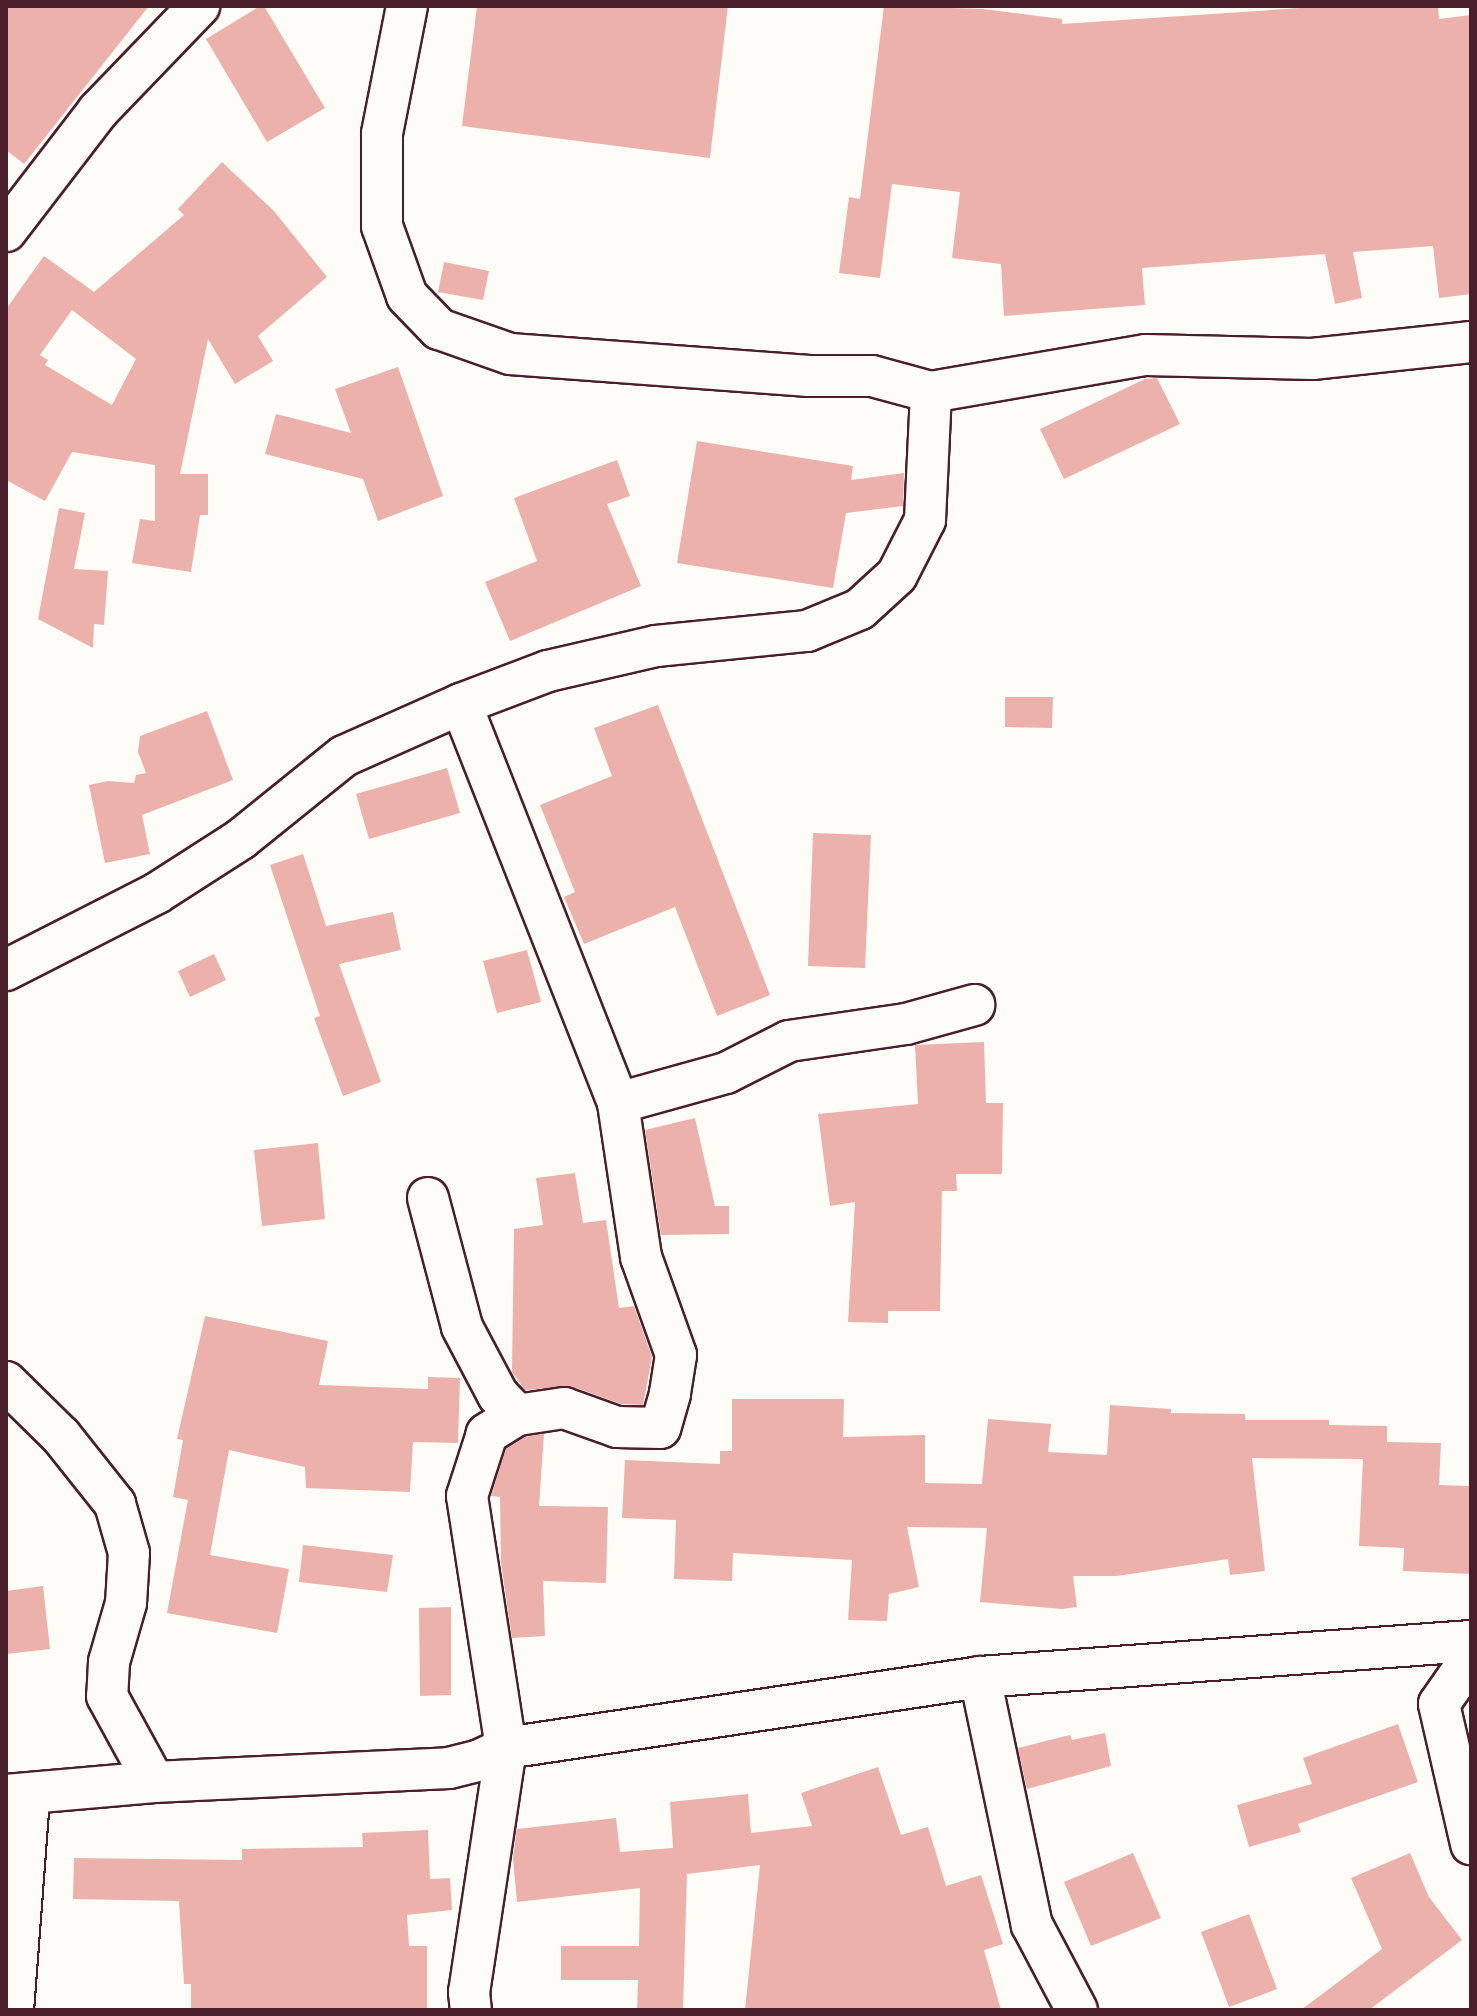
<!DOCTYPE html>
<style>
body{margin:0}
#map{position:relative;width:1477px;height:2016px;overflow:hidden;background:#fdfcf7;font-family:"Shantell Sans",sans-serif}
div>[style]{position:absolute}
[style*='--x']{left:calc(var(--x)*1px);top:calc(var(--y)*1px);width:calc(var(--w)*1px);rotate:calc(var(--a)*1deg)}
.building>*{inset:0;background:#ecb1ab}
.roads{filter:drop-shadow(2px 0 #4a1f2b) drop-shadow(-2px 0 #4a1f2b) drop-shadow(0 2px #4a1f2b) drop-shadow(0 -2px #4a1f2b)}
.minor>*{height:40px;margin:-20px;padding:0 20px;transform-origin:20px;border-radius:20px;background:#fdfcf7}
span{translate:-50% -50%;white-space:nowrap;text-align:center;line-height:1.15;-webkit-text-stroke:7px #fdfcf7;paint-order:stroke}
.frame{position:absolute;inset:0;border:8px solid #4a1f2b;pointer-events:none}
</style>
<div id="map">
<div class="building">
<i style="clip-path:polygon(6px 6px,149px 6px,24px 164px,6px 150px)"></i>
<i style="clip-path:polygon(260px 6px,264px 6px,325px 108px,267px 142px,206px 39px)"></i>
<i style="clip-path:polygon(477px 6px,728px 6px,710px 158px,462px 126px)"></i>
<i style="clip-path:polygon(884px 6px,983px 9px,1062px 19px,1062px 24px,1330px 6px,1438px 6px,1439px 19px,1471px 15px,1471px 294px,1439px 298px,1433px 246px,1353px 252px,1362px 298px,1335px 304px,1325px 254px,1142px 268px,1145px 305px,1004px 316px,1001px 264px,952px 258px,960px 192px,892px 184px,880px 278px,839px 273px,849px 197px,860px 199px)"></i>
<i style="clip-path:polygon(evenodd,222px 162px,274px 211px,327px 277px,258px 336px,273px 361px,235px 384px,208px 339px,180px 474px,208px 474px,208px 515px,200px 515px,191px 572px,132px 563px,140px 519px,155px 521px,155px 465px,72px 452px,45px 501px,6px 480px,6px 309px,44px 256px,94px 292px,184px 215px,178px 209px,222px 162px,72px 310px,136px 359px,112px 405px,45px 365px,48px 360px,40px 355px,72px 310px)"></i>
<i style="clip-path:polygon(444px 262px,489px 271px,483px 300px,438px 292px)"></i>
<i style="clip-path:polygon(398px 367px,443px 496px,378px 521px,363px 479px,265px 454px,276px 414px,351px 433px,335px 389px)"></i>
<i style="clip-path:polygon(1157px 378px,1180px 424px,1064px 479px,1040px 429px,1145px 379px)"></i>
<i style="clip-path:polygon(697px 441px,853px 466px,851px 480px,904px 473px,903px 506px,846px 513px,833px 588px,677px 563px)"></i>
<i style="clip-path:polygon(617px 460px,630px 496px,607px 504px,641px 586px,510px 641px,485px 582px,537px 561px,514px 498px)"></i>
<i style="clip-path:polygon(59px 508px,85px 513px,74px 569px,108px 571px,104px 625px,94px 624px,93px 648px,38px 619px)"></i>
<i style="clip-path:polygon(1005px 697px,1053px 697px,1052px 728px,1005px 727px)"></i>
<i style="clip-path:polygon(658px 705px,770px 995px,717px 1016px,675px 907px,584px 944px,564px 897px,575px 892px,540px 805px,612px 776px,594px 728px)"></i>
<i style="clip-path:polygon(207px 711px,233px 780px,142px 815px,150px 854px,105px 863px,89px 785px,108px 781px,134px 783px,136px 775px,146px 773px,138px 752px,140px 736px)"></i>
<i style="clip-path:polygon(447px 768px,460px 813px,369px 839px,356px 794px)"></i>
<i style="clip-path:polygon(813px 833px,871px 835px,865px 968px,808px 966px)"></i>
<i style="clip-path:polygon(303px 854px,326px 926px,393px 912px,401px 950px,339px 964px,381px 1082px,343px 1096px,314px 1018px,320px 1016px,270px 865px)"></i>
<i style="clip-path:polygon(527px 950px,541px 1002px,497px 1013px,483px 961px)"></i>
<i style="clip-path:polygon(214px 954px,226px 980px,190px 997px,178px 971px)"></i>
<i style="clip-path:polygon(984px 1042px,986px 1103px,1003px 1103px,1002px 1174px,956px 1174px,957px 1191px,942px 1191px,940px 1311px,888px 1311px,888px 1323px,848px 1322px,855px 1202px,830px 1206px,818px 1114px,918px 1104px,915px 1045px)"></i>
<i style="clip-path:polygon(695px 1118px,715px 1206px,729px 1206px,729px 1234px,661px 1235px,645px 1130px)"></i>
<i style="clip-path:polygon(318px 1143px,325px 1219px,262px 1226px,254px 1150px)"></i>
<i style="clip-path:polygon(575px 1173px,583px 1223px,606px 1220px,619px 1308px,634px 1306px,652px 1357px,643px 1405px,621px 1404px,571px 1386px,525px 1390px,512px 1372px,514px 1229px,543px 1225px,536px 1178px)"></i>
<i style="clip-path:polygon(205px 1316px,328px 1341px,319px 1385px,428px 1389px,428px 1377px,460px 1378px,458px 1443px,413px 1442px,410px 1492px,306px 1488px,305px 1467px,229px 1450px,210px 1555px,289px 1569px,277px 1633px,167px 1613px,188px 1500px,173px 1497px,183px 1440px,177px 1439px)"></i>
<i style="clip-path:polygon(732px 1399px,844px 1399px,843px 1437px,925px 1435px,925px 1483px,982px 1484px,988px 1419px,1051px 1424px,1048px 1452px,1107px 1455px,1110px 1405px,1171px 1409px,1171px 1413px,1245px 1414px,1245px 1420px,1329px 1420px,1329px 1425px,1387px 1426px,1387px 1442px,1441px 1443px,1439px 1485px,1471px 1486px,1471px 1574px,1403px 1571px,1404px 1548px,1359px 1546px,1363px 1459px,1252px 1458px,1265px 1571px,1230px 1575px,1228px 1559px,1117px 1576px,1073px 1576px,1077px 1607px,1062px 1609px,980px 1602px,987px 1528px,907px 1527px,919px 1587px,889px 1594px,887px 1621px,848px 1620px,852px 1560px,733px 1553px,732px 1581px,674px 1579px,676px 1520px,622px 1518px,625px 1460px,720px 1464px,720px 1451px,732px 1451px)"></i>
<i style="clip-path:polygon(544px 1434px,539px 1506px,608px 1507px,606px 1583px,543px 1581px,545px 1636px,512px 1638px,501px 1563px,500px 1497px,491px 1496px,506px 1449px,525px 1437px)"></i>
<i style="clip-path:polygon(303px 1545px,393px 1555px,387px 1592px,299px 1582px)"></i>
<i style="clip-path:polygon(43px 1586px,50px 1649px,6px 1654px,6px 1591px)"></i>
<i style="clip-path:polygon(451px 1607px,451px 1695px,420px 1696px,419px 1608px)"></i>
<i style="clip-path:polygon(1398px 1724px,1418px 1782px,1298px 1824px,1301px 1832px,1249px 1847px,1237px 1805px,1312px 1784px,1303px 1758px)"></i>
<i style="clip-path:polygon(1105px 1733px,1111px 1766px,1027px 1789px,1018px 1748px,1070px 1735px,1072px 1740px)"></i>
<i style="clip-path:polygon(878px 1767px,901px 1835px,928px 1827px,946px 1886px,981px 1875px,1003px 1944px,984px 1950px,1001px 2010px,745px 2010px,760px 1865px,687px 1874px,683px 2010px,637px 2010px,638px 1980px,561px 1980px,561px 1946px,639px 1946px,640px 1888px,517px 1902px,513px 1858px,517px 1829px,616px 1818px,620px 1852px,673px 1848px,670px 1802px,748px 1794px,751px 1833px,812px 1826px,801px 1793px)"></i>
<i style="clip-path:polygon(428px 1830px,430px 1879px,450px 1878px,452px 1910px,407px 1915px,409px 1946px,427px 1946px,427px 2009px,191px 2010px,191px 1984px,184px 1984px,179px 1901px,73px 1899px,74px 1858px,242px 1860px,242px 1849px,363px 1847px,362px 1833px)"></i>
<i style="clip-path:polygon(1133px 1853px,1161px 1918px,1091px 1946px,1064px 1882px)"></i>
<i style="clip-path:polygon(1410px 1853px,1429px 1897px,1462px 1940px,1369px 2010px,1301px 2010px,1382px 1949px,1351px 1878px)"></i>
<i style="clip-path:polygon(1249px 1914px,1277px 1989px,1229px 2007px,1201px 1932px)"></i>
</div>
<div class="roads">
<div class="minor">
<i style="--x:407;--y:6;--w:130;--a:101.1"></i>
<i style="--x:382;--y:134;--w:92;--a:90"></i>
<i style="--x:382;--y:226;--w:74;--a:70.3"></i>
<i style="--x:407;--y:296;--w:46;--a:45.9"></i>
<i style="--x:439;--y:329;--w:75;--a:19.4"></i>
<i style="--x:510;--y:354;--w:300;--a:4.2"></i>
<i style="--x:809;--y:376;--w:63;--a:0"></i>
<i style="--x:872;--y:376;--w:61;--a:15.2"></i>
<i style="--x:931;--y:392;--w:218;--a:-9.8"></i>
<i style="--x:1146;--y:355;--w:166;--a:1.4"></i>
<i style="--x:1312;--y:359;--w:160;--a:-6.1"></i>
<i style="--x:6;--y:231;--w:151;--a:-52.5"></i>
<i style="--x:98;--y:111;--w:146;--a:-46.1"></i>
<i style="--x:461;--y:704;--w:429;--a:68.5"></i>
<i style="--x:618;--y:1103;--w:156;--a:81.5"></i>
<i style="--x:641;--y:1257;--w:104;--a:70.3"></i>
<i style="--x:676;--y:1355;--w:39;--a:99"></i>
<i style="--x:670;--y:1394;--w:35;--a:106"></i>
<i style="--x:660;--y:1428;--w:43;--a:-178.7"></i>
<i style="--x:617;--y:1427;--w:56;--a:-160.3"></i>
<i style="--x:564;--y:1408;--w:48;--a:171.5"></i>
<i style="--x:517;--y:1415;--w:36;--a:148"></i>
<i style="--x:487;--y:1434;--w:65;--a:107.9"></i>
<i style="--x:467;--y:1496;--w:255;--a:81.2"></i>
<i style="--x:506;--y:1748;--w:247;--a:98.6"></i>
<i style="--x:469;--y:1992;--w:18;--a:84"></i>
<i style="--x:6;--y:970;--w:169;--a:-27"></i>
<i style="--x:157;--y:893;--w:100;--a:-32.7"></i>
<i style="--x:241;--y:839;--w:132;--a:-38.9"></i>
<i style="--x:344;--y:756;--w:128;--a:-24"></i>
<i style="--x:461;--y:704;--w:93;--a:-20.8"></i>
<i style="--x:548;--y:671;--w:111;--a:-13"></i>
<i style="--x:656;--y:646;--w:152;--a:-5.7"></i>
<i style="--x:807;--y:631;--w:57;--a:-22.5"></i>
<i style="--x:860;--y:609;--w:50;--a:-42.6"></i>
<i style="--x:897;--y:575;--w:62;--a:-63"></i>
<i style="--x:925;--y:520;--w:128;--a:-87.3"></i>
<i style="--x:618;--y:1103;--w:112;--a:-15.5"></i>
<i style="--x:726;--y:1073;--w:71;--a:-26.9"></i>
<i style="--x:789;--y:1041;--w:118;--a:-8.3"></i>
<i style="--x:906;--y:1024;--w:71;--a:-15.6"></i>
<i style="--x:428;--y:1198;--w:133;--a:75.2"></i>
<i style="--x:462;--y:1327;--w:77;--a:62.1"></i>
<i style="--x:498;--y:1395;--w:28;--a:46"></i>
<i style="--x:6;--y:1382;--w:77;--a:44.5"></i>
<i style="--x:61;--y:1436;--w:87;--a:51.5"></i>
<i style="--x:115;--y:1504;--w:51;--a:74.1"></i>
<i style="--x:129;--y:1553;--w:50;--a:93.4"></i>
<i style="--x:126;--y:1603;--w:61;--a:106.1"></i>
<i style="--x:109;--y:1662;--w:34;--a:93"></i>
<i style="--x:107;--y:1696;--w:98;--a:61.3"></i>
<i style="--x:1471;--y:1658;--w:56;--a:124.8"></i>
<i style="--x:1439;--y:1704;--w:144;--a:77.1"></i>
<i style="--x:980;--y:1677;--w:253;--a:78.2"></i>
<i style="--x:1032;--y:1925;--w:96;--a:62.1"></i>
<i style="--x:6;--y:1795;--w:149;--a:-5"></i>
<i style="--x:154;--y:1782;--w:295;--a:-2.7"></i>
<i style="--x:449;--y:1768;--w:32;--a:-14"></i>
<i style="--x:480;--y:1760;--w:29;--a:-25"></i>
<i style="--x:506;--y:1748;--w:479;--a:-8.5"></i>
<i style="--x:980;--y:1677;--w:492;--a:-4.2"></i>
<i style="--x:13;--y:2010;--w:216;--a:-85.7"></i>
</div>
</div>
<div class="frame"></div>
</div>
